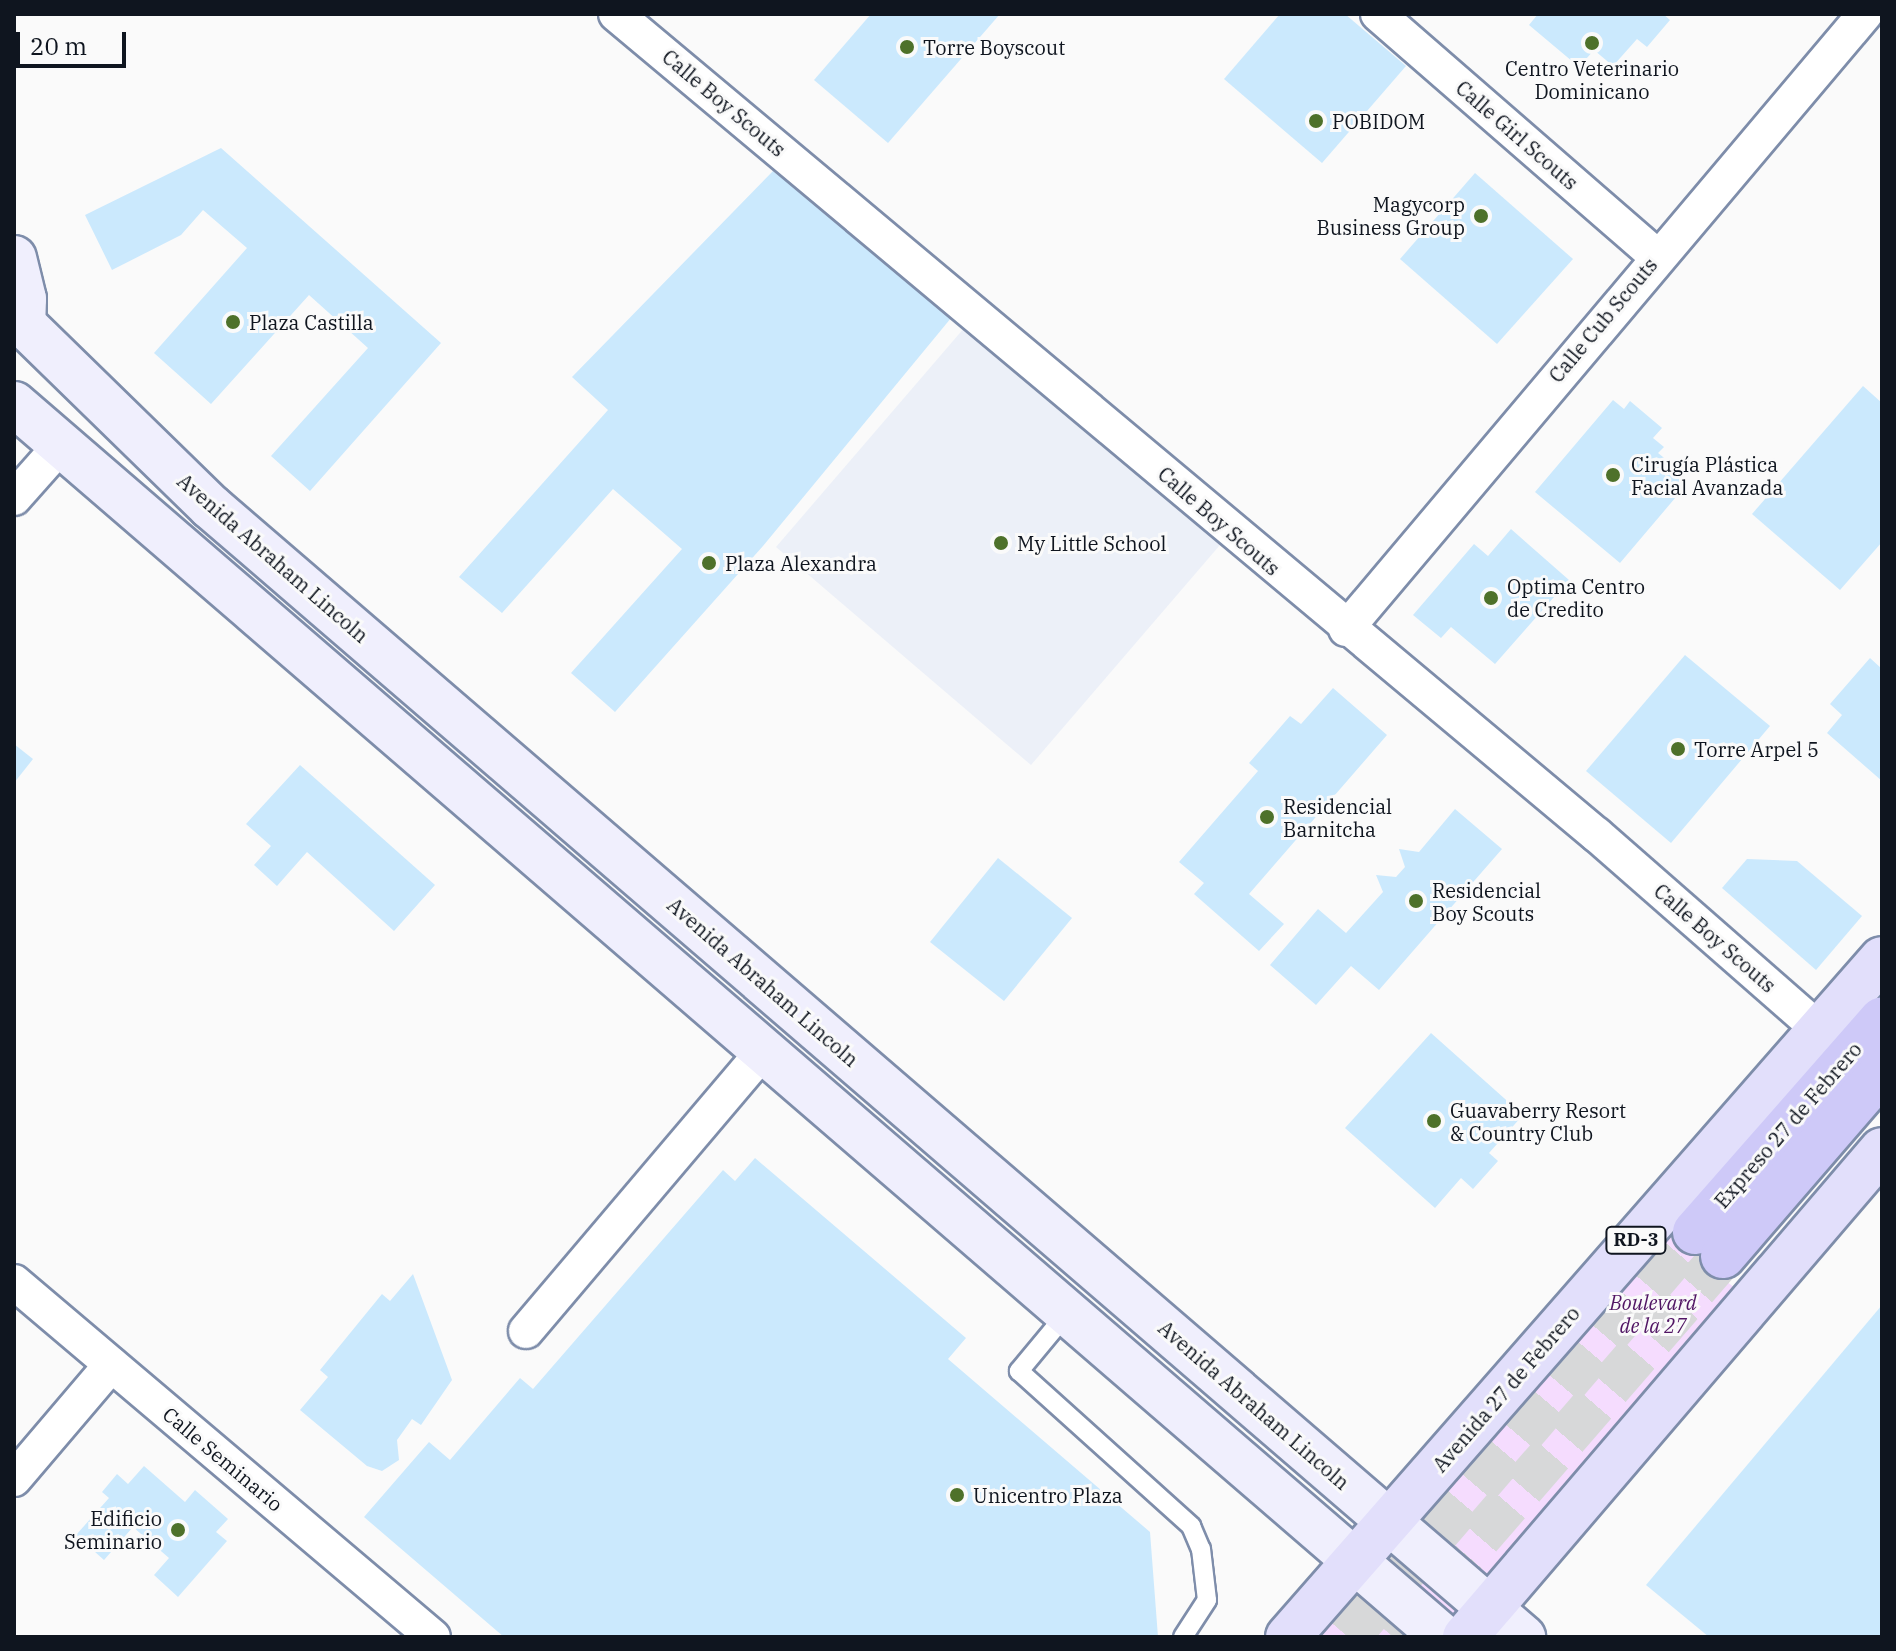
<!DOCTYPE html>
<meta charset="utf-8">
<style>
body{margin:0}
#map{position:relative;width:1896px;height:1651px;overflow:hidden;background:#fafafa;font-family:"IBM Plex Serif",serif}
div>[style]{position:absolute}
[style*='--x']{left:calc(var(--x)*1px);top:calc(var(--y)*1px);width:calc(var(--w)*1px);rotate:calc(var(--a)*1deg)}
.built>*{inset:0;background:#ecf0f8}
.green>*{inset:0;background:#f5dcfe}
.building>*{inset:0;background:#cbe9fd}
.motorway-tunnel>*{height:44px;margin-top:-22px;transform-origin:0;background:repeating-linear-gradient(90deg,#d7d8d9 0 44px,transparent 0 66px)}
.roads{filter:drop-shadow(2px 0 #7e8daa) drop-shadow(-2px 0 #7e8daa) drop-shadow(0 2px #7e8daa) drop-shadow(0 -2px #7e8daa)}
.service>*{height:18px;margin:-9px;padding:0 9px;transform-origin:9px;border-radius:9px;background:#fff}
.minor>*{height:34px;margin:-17px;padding:0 17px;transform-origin:17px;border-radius:17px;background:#fff}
.secondary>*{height:44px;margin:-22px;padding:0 22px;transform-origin:22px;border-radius:22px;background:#f0effd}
.primary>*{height:44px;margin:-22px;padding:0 22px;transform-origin:22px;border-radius:22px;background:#e2dffb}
.motorway>*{height:44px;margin:-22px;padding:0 22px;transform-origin:22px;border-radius:22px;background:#cec9f8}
.dots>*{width:22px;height:22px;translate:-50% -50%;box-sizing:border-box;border:4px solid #fafafa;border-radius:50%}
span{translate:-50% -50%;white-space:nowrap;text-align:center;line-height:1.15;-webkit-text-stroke:6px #fafafa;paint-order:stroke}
.shield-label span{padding:2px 6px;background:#fafafa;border:2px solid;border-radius:6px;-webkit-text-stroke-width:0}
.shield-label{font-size:18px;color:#0f151f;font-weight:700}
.poi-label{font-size:20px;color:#0f151f}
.left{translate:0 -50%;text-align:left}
.right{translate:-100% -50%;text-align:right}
.street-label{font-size:20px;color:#0f151f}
.park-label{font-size:20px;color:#511664;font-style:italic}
.frame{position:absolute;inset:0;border:16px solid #0f151f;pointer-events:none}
.scale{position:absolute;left:16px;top:32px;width:110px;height:36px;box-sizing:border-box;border:4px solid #0f151f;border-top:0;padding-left:10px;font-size:24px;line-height:28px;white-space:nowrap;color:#0f151f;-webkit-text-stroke:6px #fafafa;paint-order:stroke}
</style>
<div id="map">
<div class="built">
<i style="clip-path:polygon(971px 320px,1226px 538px,1031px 765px,776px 547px)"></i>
</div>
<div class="green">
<i style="clip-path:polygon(1660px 1229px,1740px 1292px,1439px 1637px,1309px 1637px)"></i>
</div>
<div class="building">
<i style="clip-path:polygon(871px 14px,1000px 14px,888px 143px,814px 80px)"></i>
<i style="clip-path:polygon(1280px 14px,1345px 14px,1406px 66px,1322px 163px,1224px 79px)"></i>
<i style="clip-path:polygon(1538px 14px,1663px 14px,1670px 20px,1647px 47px,1637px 39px,1613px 66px,1594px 50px,1579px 67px,1529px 25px)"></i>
<i style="clip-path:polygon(221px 148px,441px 343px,310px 491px,271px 456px,368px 348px,309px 295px,211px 404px,154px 353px,247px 248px,203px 210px,181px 235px,112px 270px,85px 215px)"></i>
<i style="clip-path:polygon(773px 171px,956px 312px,763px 546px,615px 712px,571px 673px,682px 549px,613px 489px,502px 613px,459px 577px,608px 410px,572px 377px)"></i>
<i style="clip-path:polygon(1475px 173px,1573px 259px,1497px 344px,1400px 259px)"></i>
<i style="clip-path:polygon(1863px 386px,1882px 403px,1882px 542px,1840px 590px,1752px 514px)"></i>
<i style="clip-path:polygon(1613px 400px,1624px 409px,1630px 401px,1662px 428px,1653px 438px,1664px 447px,1658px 453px,1668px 461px,1664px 465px,1687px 484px,1620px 563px,1535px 492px)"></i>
<i style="clip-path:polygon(1511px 529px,1569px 580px,1495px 664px,1451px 627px,1441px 638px,1413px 615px,1474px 544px,1488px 556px)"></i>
<i style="clip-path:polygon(1685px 655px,1770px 726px,1671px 843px,1586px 771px)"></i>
<i style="clip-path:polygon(1870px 658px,1882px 669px,1882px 781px,1827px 733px,1842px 715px,1830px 704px)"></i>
<i style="clip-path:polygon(1333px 688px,1387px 735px,1249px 894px,1284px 924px,1259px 951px,1194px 894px,1204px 883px,1179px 862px,1258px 771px,1249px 763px,1290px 716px,1301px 724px)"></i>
<i style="clip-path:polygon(14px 744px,33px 759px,14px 783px)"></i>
<i style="clip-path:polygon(300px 765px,435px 885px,394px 931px,307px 852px,277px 886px,254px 865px,271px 846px,246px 824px)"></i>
<i style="clip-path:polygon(1455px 809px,1502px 849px,1379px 990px,1351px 966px,1316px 1005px,1270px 965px,1318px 909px,1346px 933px,1383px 892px,1376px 875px,1396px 877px,1405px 867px,1399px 849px,1419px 852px)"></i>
<i style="clip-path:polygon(998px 858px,1072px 918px,1004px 1001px,930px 942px)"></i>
<i style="clip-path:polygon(1747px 859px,1797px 861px,1862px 916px,1816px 970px,1722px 888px)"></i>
<i style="clip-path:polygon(1431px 1033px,1523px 1115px,1489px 1153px,1498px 1161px,1473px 1189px,1461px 1178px,1435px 1208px,1345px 1128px)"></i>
<i style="clip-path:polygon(755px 1158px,966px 1338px,948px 1359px,1150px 1532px,1158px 1637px,504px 1637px,364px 1517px,429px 1442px,450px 1460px,520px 1378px,533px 1389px,723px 1170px,735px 1181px)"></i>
<i style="clip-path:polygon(413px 1274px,452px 1380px,421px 1425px,412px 1419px,397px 1440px,399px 1460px,382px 1471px,367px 1466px,300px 1410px,328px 1377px,320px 1370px,382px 1294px,390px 1301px)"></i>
<i style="clip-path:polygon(1882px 1305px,1882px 1637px,1709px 1637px,1646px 1585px)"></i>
<i style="clip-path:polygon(144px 1466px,185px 1502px,195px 1490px,228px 1519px,216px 1532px,227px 1541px,178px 1597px,154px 1575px,169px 1558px,133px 1527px,104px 1560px,76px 1535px,109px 1498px,102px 1492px,117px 1474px,128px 1484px)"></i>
</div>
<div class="motorway-tunnel">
<i style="--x:1348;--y:1637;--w:533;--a:-49.41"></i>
<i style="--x:1393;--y:1637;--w:504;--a:-49.1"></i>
</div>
<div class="roads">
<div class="service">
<i style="--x:1068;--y:1312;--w:77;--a:129.7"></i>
<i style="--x:1019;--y:1371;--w:232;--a:42"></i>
<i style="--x:1191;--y:1526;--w:25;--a:67"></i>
<i style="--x:1201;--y:1549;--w:51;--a:83.3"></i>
<i style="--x:1207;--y:1600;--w:44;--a:123"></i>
</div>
<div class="minor">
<i style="--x:616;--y:14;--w:1279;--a:39.93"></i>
<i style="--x:1597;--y:835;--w:296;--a:41.2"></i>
<i style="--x:1378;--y:14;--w:369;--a:41"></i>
<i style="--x:14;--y:498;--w:71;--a:-48.4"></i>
<i style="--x:1346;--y:629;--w:805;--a:-49.84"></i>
<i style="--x:14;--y:1282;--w:549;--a:40.27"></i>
<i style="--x:526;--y:1331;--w:368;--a:-49.7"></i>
<i style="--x:14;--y:1479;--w:150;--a:-49.6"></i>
</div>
<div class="secondary">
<i style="--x:14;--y:258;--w:42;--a:76.3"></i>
<i style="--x:24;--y:299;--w:24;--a:92"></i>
<i style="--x:23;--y:323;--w:9;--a:180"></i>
<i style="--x:14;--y:315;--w:275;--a:44.3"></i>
<i style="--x:211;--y:507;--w:1732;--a:40.74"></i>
<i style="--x:14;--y:404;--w:1887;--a:40.79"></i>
</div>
<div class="primary">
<i style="--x:1288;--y:1637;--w:901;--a:-48.78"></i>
<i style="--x:1465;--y:1637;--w:641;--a:-49.43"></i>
</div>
<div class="motorway">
<i style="--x:1695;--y:1232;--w:283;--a:-48.7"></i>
<i style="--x:1723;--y:1256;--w:243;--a:-49.2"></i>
</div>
</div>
<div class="dots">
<i style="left:1592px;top:43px;background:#4e712a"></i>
<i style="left:907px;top:47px;background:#4e712a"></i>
<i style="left:1316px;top:121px;background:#4e712a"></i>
<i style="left:1481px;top:216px;background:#4e712a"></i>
<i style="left:233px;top:322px;background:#4e712a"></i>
<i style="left:1613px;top:475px;background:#4e712a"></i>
<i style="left:1001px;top:543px;background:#4e712a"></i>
<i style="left:709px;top:563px;background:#4e712a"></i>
<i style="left:1491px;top:598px;background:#4e712a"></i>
<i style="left:1678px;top:749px;background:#4e712a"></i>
<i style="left:1267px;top:817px;background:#4e712a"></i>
<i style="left:1416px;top:901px;background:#4e712a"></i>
<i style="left:1434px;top:1121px;background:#4e712a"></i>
<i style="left:957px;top:1495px;background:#4e712a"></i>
<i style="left:178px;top:1530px;background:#4e712a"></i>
</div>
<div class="shield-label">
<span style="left:1636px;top:1240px">RD-3</span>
</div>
<div class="poi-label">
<span class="left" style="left:923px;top:47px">Torre Boyscout</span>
<span style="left:1592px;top:80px">Centro Veterinario<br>Dominicano</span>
<span class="left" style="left:1332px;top:121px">POBIDOM</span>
<span class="right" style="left:1465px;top:216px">Magycorp<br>Business Group</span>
<span class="left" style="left:249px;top:322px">Plaza Castilla</span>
<span class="left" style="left:1631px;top:476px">Cirugía Plástica<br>Facial Avanzada</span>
<span class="left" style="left:1017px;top:543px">My Little School</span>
<span class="left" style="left:725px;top:563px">Plaza Alexandra</span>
<span class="left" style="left:1507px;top:598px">Optima Centro<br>de Credito</span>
<span class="left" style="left:1694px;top:749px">Torre Arpel 5</span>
<span class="left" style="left:1283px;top:818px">Residencial<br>Barnitcha</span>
<span class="left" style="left:1432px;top:902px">Residencial<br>Boy Scouts</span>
<span class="left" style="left:1450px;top:1122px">Guavaberry Resort<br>&amp; Country Club</span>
<span class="left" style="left:973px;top:1495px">Unicentro Plaza</span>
<span class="right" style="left:162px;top:1530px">Edificio<br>Seminario</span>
</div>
<div class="street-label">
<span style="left:724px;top:103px;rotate:40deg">Calle Boy Scouts</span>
<span style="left:1517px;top:135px;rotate:41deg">Calle Girl Scouts</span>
<span style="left:1603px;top:320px;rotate:-50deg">Calle Cub Scouts</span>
<span style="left:1219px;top:521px;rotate:41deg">Calle Boy Scouts</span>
<span style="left:273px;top:558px;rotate:41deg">Avenida Abraham Lincoln</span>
<span style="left:1715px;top:938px;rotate:41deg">Calle Boy Scouts</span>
<span style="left:763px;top:982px;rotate:41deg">Avenida Abraham Lincoln</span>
<span style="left:1788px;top:1125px;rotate:-49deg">Expreso 27 de Febrero</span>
<span style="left:1506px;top:1389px;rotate:-49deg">Avenida 27 de Febrero</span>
<span style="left:1254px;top:1405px;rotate:41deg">Avenida Abraham Lincoln</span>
<span style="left:223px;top:1459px;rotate:40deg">Calle Seminario</span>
</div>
<div class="park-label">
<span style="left:1653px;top:1314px">Boulevard<br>de la 27</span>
</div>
<div class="frame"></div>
<div class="scale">20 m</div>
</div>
